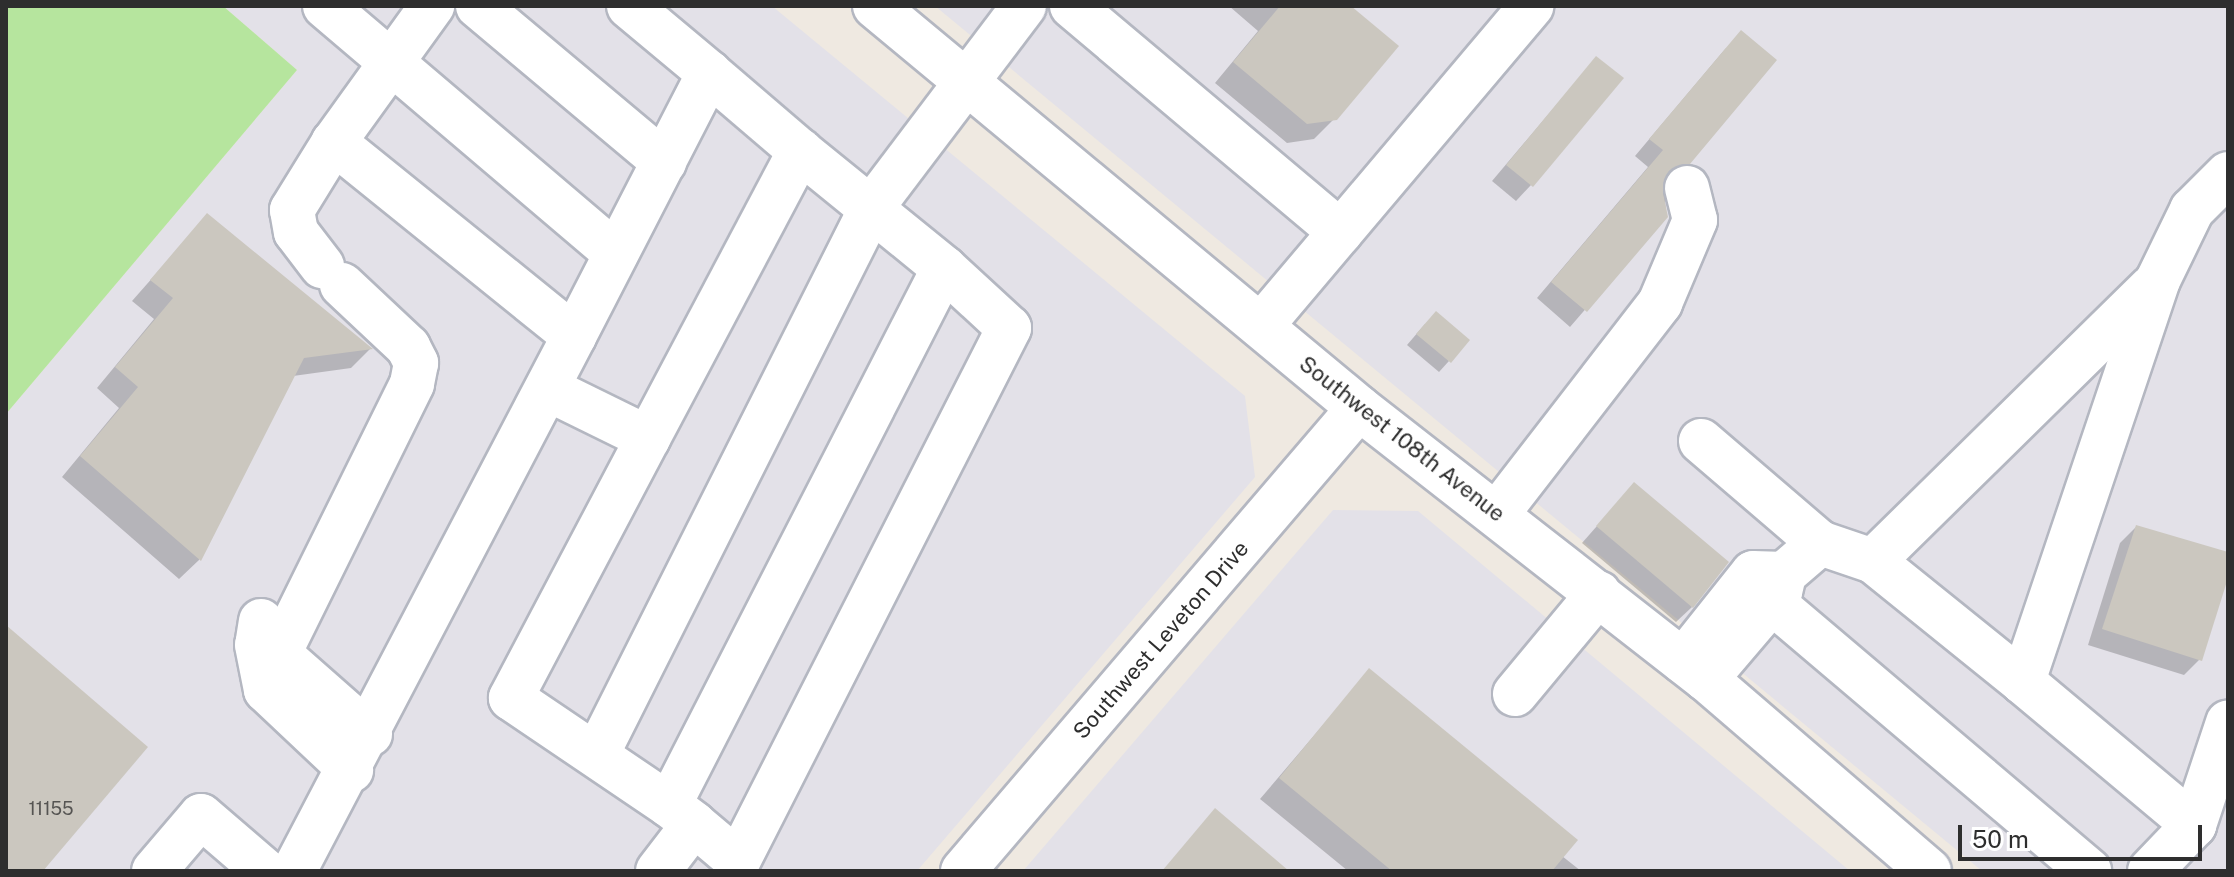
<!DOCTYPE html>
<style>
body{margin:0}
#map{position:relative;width:2234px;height:877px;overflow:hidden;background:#efe9e1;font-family:"Public Sans",sans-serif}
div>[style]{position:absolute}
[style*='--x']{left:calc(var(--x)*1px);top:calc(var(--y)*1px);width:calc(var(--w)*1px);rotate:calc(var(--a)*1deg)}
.industrial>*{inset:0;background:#e3e1e8}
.green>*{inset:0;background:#b6e59e}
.shadow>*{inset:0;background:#0003}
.building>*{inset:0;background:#cbc7bf}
.roads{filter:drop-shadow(2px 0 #b4b7c1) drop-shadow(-2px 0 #b4b7c1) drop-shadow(0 2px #b4b7c1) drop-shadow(0 -2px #b4b7c1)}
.minor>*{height:44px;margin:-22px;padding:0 22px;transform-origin:22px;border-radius:22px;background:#fff}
span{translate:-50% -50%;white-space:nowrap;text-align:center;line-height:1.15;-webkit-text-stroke:8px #fff;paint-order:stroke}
.number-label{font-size:18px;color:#555452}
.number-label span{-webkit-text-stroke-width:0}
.street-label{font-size:22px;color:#2e2e2e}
.frame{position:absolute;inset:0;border:8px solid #2e2e2e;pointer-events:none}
.scale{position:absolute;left:1958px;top:825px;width:244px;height:36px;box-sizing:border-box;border:4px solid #2e2e2e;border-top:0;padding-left:10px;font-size:24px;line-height:28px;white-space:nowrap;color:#2e2e2e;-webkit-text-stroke:6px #fff;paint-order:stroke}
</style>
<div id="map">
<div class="industrial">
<i style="clip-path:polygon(223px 6px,772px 6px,1245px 396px,1255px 477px,917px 871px,6px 871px,6px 414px,297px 70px)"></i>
<i style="clip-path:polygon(935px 6px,2228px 6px,2228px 871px,1982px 871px)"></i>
<i style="clip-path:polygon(1333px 510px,1418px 511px,1850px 871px,1023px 871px)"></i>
</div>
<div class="green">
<i style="clip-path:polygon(6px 6px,223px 6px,297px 70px,6px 414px)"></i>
</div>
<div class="shadow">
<i style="clip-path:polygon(1229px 6px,1348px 6px,1335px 118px,1314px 139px,1287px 143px,1215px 83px,1258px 31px)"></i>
<i style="clip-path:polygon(1726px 48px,1689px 162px,1664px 182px,1666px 216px,1570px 327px,1537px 298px,1648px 167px,1635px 156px)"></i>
<i style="clip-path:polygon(1596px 58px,1531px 185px,1516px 201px,1492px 181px)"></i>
<i style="clip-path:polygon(207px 216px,370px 349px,351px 368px,293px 376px,199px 560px,179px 579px,62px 477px,119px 408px,97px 388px,154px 319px,132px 301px)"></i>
<i style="clip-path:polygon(1425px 324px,1449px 361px,1439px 372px,1407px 345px)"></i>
<i style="clip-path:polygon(1634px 484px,1692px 607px,1676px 622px,1582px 543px)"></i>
<i style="clip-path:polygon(2136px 527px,2228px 554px,2200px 659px,2184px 675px,2088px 645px,2120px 543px)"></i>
<i style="clip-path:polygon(1369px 671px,1562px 856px,1581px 871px,1348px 871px,1260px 799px)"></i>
</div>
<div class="building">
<i style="clip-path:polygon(1280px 6px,1351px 6px,1399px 46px,1337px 120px,1307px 124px,1233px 62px)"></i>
<i style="clip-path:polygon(1741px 30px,1777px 60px,1690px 164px,1669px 171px,1663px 193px,1668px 217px,1587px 312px,1551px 282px,1663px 150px,1649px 139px)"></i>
<i style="clip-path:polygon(1596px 56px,1624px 78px,1533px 187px,1506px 165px)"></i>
<i style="clip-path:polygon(207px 213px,373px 349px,304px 358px,201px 561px,80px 456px,138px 387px,115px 367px,173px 298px,150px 280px)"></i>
<i style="clip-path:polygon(1436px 311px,1470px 340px,1451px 363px,1416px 334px)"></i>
<i style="clip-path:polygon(1634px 482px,1729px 562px,1693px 608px,1596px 526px)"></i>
<i style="clip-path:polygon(2136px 525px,2228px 552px,2228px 578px,2202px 661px,2102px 629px)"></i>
<i style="clip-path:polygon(6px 625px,148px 747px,43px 871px,6px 871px)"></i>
<i style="clip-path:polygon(1369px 668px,1578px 840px,1552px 871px,1392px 871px,1279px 778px)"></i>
<i style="clip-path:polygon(1215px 808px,1289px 871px,1162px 871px)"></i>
</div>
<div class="roads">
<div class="minor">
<i style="--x:325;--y:6;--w:382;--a:40.4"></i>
<i style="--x:478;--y:6;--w:243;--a:40"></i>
<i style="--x:629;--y:6;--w:104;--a:39.9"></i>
<i style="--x:875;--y:6;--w:629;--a:39.71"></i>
<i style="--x:1359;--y:408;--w:440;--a:38"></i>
<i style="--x:1706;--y:679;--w:294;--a:40.7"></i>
<i style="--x:1072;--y:6;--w:351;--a:40.1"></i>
<i style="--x:334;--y:142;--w:168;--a:-54.2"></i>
<i style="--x:2228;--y:174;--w:51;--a:135"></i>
<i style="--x:2192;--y:210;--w:78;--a:115.9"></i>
<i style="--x:2158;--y:280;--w:424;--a:108.6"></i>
<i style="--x:2023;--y:682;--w:223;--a:39.9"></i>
<i style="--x:2194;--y:825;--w:108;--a:-71.6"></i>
<i style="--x:342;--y:285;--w:91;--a:43.2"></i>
<i style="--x:408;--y:347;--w:18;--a:63"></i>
<i style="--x:416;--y:363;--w:21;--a:101"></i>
<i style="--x:412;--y:384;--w:291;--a:116.3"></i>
<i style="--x:283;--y:645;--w:15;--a:79"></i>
<i style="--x:286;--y:660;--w:112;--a:41.4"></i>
<i style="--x:1261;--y:326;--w:419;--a:-49.8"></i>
<i style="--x:574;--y:336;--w:296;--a:-62.8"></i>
<i style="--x:709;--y:73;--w:120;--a:40.6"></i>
<i style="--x:550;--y:390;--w:109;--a:26.1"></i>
<i style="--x:648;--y:438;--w:325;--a:-62.1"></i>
<i style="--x:800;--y:151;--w:186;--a:39.1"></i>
<i style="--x:944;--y:268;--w:603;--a:117.12"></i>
<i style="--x:669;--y:805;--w:31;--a:37"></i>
<i style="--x:648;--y:438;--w:294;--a:117.8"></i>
<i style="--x:511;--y:698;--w:191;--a:34.1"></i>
<i style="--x:1701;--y:441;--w:157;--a:40.6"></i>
<i style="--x:1497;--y:514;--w:267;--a:-52.3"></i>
<i style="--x:1660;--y:303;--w:90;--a:-67.1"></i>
<i style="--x:1695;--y:220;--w:33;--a:-104"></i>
<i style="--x:1873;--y:561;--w:390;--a:-44.5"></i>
<i style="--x:1772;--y:602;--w:416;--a:40.3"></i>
<i style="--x:261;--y:621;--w:24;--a:99"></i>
<i style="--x:257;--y:645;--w:46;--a:78.7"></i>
<i style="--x:266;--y:690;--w:117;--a:43.3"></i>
<i style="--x:1683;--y:661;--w:112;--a:-51.5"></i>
<i style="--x:1753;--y:573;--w:31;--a:2"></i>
<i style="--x:1706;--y:679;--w:114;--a:-49.6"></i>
<i style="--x:1780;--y:592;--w:18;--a:-77"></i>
<i style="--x:1784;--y:574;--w:48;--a:-40.7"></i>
<i style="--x:1820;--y:543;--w:56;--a:18.8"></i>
<i style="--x:1873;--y:561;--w:193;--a:38.9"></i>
<i style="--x:1515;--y:694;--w:131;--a:-50.3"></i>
<i style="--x:598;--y:752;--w:610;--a:-63.31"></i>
<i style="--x:872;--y:207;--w:252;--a:-52.9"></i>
<i style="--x:154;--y:871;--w:72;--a:-49.5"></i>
<i style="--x:201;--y:816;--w:84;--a:40.7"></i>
<i style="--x:294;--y:871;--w:604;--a:-62.37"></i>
<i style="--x:574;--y:336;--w:309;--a:-141.1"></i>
<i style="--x:334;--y:142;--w:80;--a:121.7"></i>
<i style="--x:292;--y:210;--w:22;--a:80"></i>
<i style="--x:296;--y:232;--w:43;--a:52.6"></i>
<i style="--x:658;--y:871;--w:59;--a:-52.5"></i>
<i style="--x:694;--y:824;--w:57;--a:40.1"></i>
<i style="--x:738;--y:861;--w:598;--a:-63.05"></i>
<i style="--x:1009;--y:328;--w:88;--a:-137.3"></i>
<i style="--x:963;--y:871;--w:609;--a:-49.46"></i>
<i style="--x:2150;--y:871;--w:64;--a:-46.3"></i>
</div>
</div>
<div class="number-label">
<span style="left:51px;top:809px">11155</span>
</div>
<div class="street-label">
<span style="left:1402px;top:439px;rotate:38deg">Southwest 108th Avenue</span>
<span style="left:1161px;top:640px;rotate:-49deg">Southwest Leveton Drive</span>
</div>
<div class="frame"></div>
<div class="scale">50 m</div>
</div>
